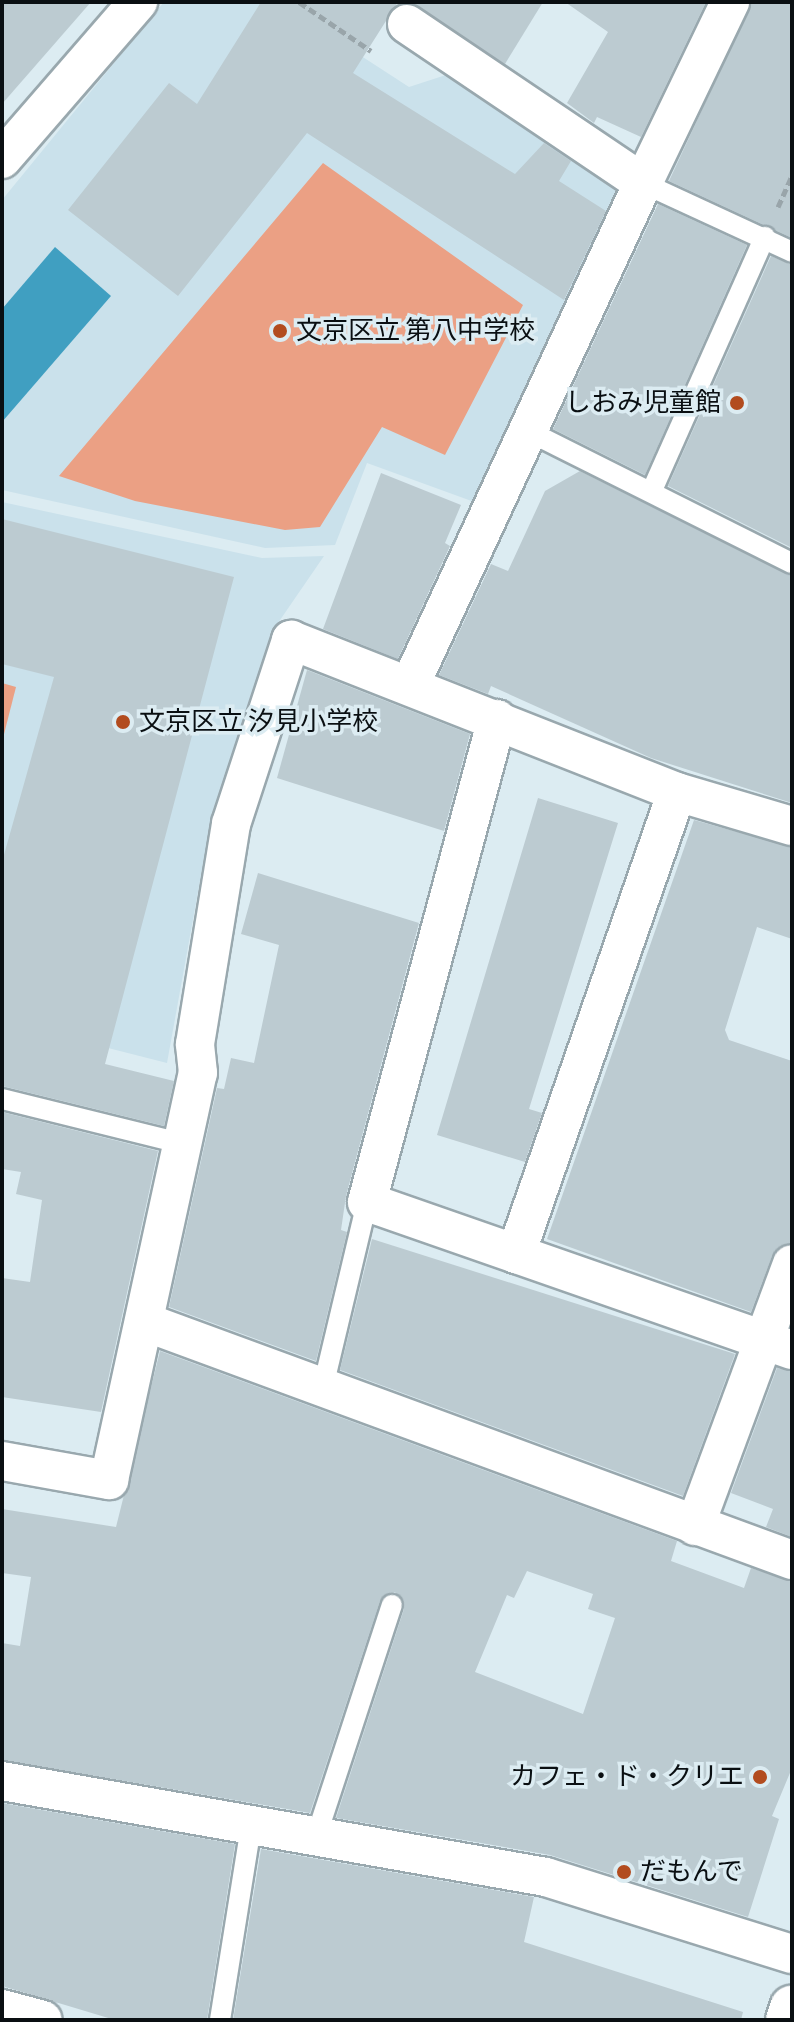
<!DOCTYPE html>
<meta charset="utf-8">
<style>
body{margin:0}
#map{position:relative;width:794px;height:2022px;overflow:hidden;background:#dcecf2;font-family:"Source Sans 3","Noto Sans JP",sans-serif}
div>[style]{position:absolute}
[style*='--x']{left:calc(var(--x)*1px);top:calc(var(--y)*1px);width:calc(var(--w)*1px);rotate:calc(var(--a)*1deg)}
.built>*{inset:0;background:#cae1eb}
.green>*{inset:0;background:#eba084}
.water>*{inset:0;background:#409fc1}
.building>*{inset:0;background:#bccbd1}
.path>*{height:5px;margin-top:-2.5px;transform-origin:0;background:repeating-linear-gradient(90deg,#99a5aa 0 8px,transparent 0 12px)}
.roads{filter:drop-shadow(2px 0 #99a8ae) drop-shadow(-2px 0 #99a8ae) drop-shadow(0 2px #99a8ae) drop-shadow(0 -2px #99a8ae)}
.lane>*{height:20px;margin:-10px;padding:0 10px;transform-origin:10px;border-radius:10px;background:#fff}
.street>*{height:38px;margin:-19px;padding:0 19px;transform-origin:19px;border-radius:19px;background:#fff}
.secondary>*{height:44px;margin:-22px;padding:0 22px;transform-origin:22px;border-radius:22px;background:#fff}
.dots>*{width:22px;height:22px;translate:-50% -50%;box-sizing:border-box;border:4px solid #dcecf2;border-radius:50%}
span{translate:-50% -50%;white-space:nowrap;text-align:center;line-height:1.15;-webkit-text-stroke:7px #dcecf2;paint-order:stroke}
.poi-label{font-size:26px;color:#0a0f12}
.left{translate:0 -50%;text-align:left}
.right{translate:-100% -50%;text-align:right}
.frame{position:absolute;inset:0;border:4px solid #0a0f12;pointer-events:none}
</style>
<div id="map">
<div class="built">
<i style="clip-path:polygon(164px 2px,278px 2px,409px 87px,449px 74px,622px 195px,477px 503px,367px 463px,335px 545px,265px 548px,2px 490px,2px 200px)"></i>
<i style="clip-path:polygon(2px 502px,262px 558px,324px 556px,278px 623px,211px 820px,167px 1063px,2px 1021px)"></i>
</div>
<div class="green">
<i style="clip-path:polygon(323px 163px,523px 305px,445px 455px,382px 427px,320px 527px,285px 530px,135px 501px,59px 476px)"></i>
<i style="clip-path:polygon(2px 683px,16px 687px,2px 742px)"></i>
</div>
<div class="water">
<i style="clip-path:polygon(55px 247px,111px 296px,2px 422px,2px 309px)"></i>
</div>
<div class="building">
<i style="clip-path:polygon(2px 2px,91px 2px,2px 104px)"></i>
<i style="clip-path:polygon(261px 2px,398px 2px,353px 73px,515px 174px,544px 143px,571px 161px,559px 181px,606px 211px,564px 300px,307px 133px,178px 296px,68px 210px,169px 83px,197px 104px)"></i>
<i style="clip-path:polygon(403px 2px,543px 2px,505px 64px)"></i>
<i style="clip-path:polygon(565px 2px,706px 2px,641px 137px,597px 117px,594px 123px,567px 103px,608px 32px)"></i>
<i style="clip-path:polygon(752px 2px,792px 2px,792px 238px,669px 181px)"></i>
<i style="clip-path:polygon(658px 204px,747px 245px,645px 475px,553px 429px)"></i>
<i style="clip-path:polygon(771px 256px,792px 265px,792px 548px,668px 486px)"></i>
<i style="clip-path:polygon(580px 471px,792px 576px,792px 803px,651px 758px,491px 686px,488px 694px,439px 675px,491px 564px,508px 571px,545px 491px)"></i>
<i style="clip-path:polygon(381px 473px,461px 505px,445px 543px,450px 546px,398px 659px,323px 629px)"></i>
<i style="clip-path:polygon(2px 519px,234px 577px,105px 1064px,174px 1081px,164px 1126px,2px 1086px,2px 862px,54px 677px,2px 664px)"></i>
<i style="clip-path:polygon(307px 670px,470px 734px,444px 831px,277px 778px)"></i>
<i style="clip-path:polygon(538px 798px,618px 823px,529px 1109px,542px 1113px,525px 1162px,437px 1135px)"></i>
<i style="clip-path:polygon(694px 820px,792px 847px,792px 939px,757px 927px,725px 1030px,729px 1040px,792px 1061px,792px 1243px,772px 1256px,751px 1312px,547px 1239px)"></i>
<i style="clip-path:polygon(258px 873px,419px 923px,346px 1196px,341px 1230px,347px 1232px,316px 1361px,169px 1307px,217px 1088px,224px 1089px,231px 1058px,254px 1063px,279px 945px,241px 934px)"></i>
<i style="clip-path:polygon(2px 1112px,158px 1151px,101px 1412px,2px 1397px,2px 1278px,30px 1282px,42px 1200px,16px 1194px,21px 1172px,2px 1169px)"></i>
<i style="clip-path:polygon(372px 1239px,735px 1354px,683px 1496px,340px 1370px)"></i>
<i style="clip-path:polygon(evenodd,160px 1351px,677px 1541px,671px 1561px,744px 1588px,751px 1568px,792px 1581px,792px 1768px,772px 1816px,779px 1819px,748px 1917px,550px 1855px,336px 1818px,404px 1609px,395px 1592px,380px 1601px,310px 1813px,2px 1760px,2px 1643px,20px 1646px,31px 1577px,2px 1573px,2px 1509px,116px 1527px,160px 1351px,527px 1571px,593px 1594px,588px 1609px,615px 1618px,583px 1714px,475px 1672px,507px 1595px,514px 1598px,527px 1571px)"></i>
<i style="clip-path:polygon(777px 1368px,792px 1371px,792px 1537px,766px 1527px,773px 1509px,731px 1493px)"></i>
<i style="clip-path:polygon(2px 1803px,235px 1844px,207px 2020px,115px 2020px,2px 1986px)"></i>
<i style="clip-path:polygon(261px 1849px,534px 1897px,524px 1942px,743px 2012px,741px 2020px,233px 2020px)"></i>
</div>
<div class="path">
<i style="--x:299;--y:2;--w:87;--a:34.2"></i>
<i style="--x:778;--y:207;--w:35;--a:-66"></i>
</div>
<div class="roads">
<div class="lane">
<i style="--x:643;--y:183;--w:164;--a:24.8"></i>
<i style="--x:528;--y:431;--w:295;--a:26.6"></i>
<i style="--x:653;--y:488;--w:275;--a:-66"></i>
<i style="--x:2;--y:1099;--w:187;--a:13.9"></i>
<i style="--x:323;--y:1387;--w:190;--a:-76.6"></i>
<i style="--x:317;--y:1834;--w:241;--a:-71.9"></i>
<i style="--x:220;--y:2020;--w:203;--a:-80.9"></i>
</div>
<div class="street">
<i style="--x:407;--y:24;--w:285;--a:34"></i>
<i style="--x:643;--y:183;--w:201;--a:-64.3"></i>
<i style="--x:2;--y:159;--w:208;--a:-49.1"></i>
<i style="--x:411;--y:683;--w:551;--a:-65.11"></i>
<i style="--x:497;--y:719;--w:500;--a:105.06"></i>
<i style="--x:367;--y:1202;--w:450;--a:19.2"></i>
<i style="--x:516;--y:1254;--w:489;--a:-70.8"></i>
<i style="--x:145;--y:1322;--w:689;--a:20.2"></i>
<i style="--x:2;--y:1461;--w:109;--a:10.1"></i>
<i style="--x:109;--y:1480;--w:417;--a:-77.7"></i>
<i style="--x:198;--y:1073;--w:29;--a:-96"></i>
<i style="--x:195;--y:1044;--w:223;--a:-80.7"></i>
<i style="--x:231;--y:824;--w:194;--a:-71.9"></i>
<i style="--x:291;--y:640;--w:415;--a:21.5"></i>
<i style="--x:677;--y:792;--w:120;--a:16.5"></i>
<i style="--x:695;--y:1526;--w:279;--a:-69.7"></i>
<i style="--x:2;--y:1781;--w:552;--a:10.01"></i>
<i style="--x:546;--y:1877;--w:258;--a:17.4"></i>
<i style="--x:2;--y:2009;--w:42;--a:15"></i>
</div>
<div class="secondary">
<i style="--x:788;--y:2020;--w:13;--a:-72"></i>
</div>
</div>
<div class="dots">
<i style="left:280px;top:331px;background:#b24c1f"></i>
<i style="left:737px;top:403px;background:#b24c1f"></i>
<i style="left:123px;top:722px;background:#b24c1f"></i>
<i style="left:760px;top:1777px;background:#b24c1f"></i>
<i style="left:624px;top:1872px;background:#b24c1f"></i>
</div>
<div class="poi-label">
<span class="left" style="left:296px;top:331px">文京区立 第八中学校</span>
<span class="right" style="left:721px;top:403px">しおみ児童館</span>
<span class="left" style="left:139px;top:722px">文京区立 汐見小学校</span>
<span class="right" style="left:744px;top:1777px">カフェ・ド・クリエ</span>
<span class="left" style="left:640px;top:1872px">だもんで</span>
</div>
<div class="frame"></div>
</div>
